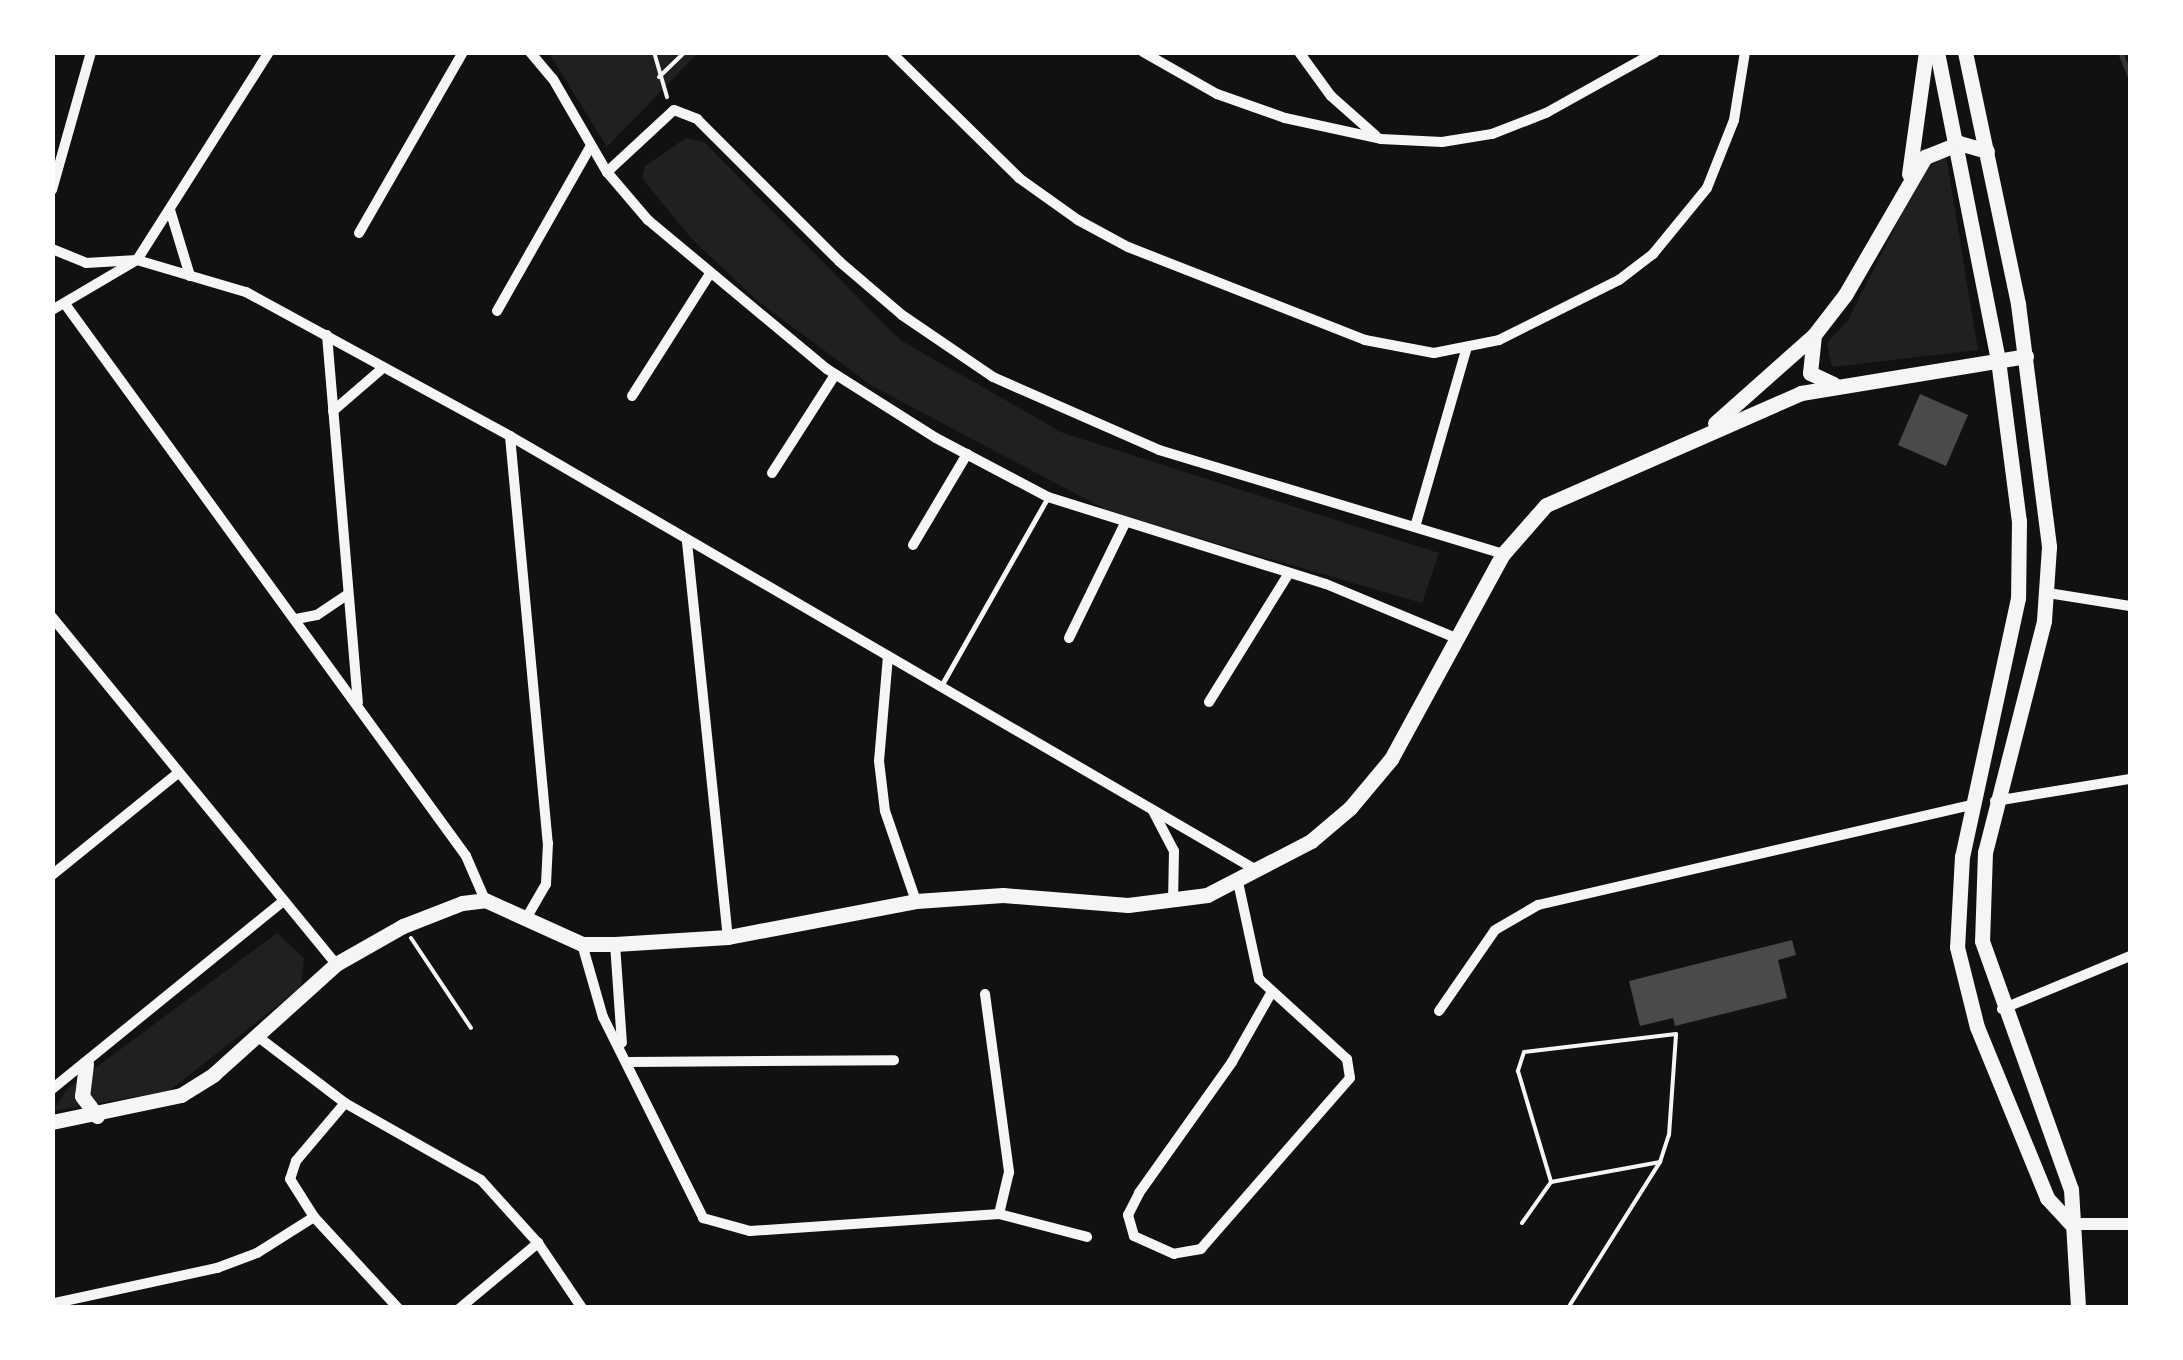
<!DOCTYPE html>
<style>
body{margin:0}
#map{position:relative;width:2183px;height:1360px;overflow:hidden;background:#111;font-family:"DM Sans",sans-serif}
div>[style]{position:absolute}
[style*='--x']{left:calc(var(--x)*1px);top:calc(var(--y)*1px);width:calc(var(--w)*1px);rotate:calc(var(--a)*1deg)}
.green>*{inset:0;background:#202020}
.stream>*{height:5px;margin:-2.5px;padding:0 2.5px;transform-origin:2.5px;border-radius:2.5px;background:#333}
.building>*{inset:0;background:#4a4a4a}
.path>*{height:4px;margin:-2px;padding:0 2px;transform-origin:2px;border-radius:2px;background:#f5f5f5}
.service>*{height:5px;margin:-2.5px;padding:0 2.5px;transform-origin:2.5px;border-radius:2.5px;background:#f5f5f5}
.minor>*{height:10px;margin:-5px;padding:0 5px;transform-origin:5px;border-radius:5px;background:#f5f5f5}
.tertiary>*{height:12px;margin:-6px;padding:0 6px;transform-origin:6px;border-radius:6px;background:#f5f5f5}
.secondary>*{height:15px;margin:-7.5px;padding:0 7.5px;transform-origin:7.5px;border-radius:7.5px;background:#f5f5f5}
span{translate:-50% -50%;white-space:nowrap;text-align:center;line-height:1.15;-webkit-text-stroke:8px #fff;paint-order:stroke}
.frame{position:absolute;inset:0;border:55px solid #fff;pointer-events:none}
</style>
<div id="map">
<div class="green">
<i style="clip-path:polygon(549px 53px,698px 53px,607px 147px)"></i>
<i style="clip-path:polygon(686px 138px,704px 142px,900px 340px,1063px 433px,1439px 553px,1422px 603px,1112px 513px,872px 386px,759px 302px,691px 238px,642px 178px,645px 166px)"></i>
<i style="clip-path:polygon(1946px 155px,1978px 350px,1832px 367px,1827px 343px,1848px 320px,1924px 170px)"></i>
<i style="clip-path:polygon(277px 933px,304px 958px,301px 987px,169px 1091px,53px 1111px,67px 1089px)"></i>
</div>
<div class="stream">
<i style="--x:2120;--y:52;--w:27;--a:68"></i>
<i style="--x:2130;--y:123;--w:45;--a:90"></i>
<i style="--x:2130;--y:350;--w:1;--a:90"></i>
</div>
<div class="building">
<i style="clip-path:polygon(1920px 394px,1968px 415px,1946px 466px,1898px 445px)"></i>
<i style="clip-path:polygon(1792px 940px,1796px 955px,1778px 960px,1787px 998px,1675px 1026px,1673px 1018px,1640px 1026px,1629px 981px)"></i>
</div>
<div class="path">
<i style="--x:654;--y:52;--w:47;--a:73.9"></i>
<i style="--x:659;--y:77;--w:36;--a:-44"></i>
<i style="--x:411;--y:938;--w:108;--a:56.3"></i>
<i style="--x:1522;--y:1223;--w:50;--a:-54.7"></i>
<i style="--x:1568;--y:1308;--w:173;--a:-57.8"></i>
<i style="--x:1660;--y:1162;--w:28;--a:-72"></i>
<i style="--x:1669;--y:1135;--w:101;--a:-86"></i>
<i style="--x:1676;--y:1034;--w:153;--a:173.2"></i>
<i style="--x:1524;--y:1052;--w:20;--a:108"></i>
<i style="--x:1518;--y:1071;--w:116;--a:73.4"></i>
<i style="--x:1551;--y:1182;--w:111;--a:-10.4"></i>
</div>
<div class="service">
<i style="--x:941;--y:686;--w:217;--a:-60.5"></i>
</div>
<div class="minor">
<i style="--x:530;--y:52;--w:35;--a:50"></i>
<i style="--x:553;--y:79;--w:108;--a:59.9"></i>
<i style="--x:607;--y:172;--w:63;--a:49.5"></i>
<i style="--x:648;--y:220;--w:233;--a:39.8"></i>
<i style="--x:827;--y:369;--w:129;--a:32.3"></i>
<i style="--x:936;--y:438;--w:127;--a:27.8"></i>
<i style="--x:1048;--y:497;--w:291;--a:17.4"></i>
<i style="--x:1326;--y:584;--w:143;--a:22.6"></i>
<i style="--x:891;--y:52;--w:180;--a:44.5"></i>
<i style="--x:1019;--y:178;--w:72;--a:35.4"></i>
<i style="--x:1078;--y:220;--w:57;--a:28.4"></i>
<i style="--x:1128;--y:247;--w:255;--a:21.4"></i>
<i style="--x:1365;--y:340;--w:70;--a:10.7"></i>
<i style="--x:1434;--y:353;--w:66;--a:-11.3"></i>
<i style="--x:1499;--y:340;--w:134;--a:-26.6"></i>
<i style="--x:1619;--y:280;--w:43;--a:-37.4"></i>
<i style="--x:1653;--y:254;--w:85;--a:-50.7"></i>
<i style="--x:1707;--y:188;--w:73;--a:-68.3"></i>
<i style="--x:1734;--y:120;--w:69;--a:-80.8"></i>
<i style="--x:1143;--y:52;--w:85;--a:29.6"></i>
<i style="--x:1217;--y:94;--w:72;--a:19.4"></i>
<i style="--x:1285;--y:118;--w:98;--a:12.3"></i>
<i style="--x:1381;--y:139;--w:61;--a:2.8"></i>
<i style="--x:1442;--y:142;--w:51;--a:-9.1"></i>
<i style="--x:1492;--y:134;--w:58;--a:-21.3"></i>
<i style="--x:1546;--y:113;--w:125;--a:-29.2"></i>
<i style="--x:1299;--y:52;--w:54;--a:54"></i>
<i style="--x:1331;--y:96;--w:60;--a:41.6"></i>
<i style="--x:607;--y:172;--w:91;--a:-42.8"></i>
<i style="--x:674;--y:110;--w:25;--a:21"></i>
<i style="--x:697;--y:119;--w:202;--a:45"></i>
<i style="--x:840;--y:262;--w:82;--a:40.5"></i>
<i style="--x:902;--y:315;--w:110;--a:34.3"></i>
<i style="--x:993;--y:377;--w:181;--a:23.7"></i>
<i style="--x:1159;--y:450;--w:359;--a:16.8"></i>
<i style="--x:52;--y:190;--w:143;--a:-74.2"></i>
<i style="--x:170;--y:210;--w:69;--a:73.1"></i>
<i style="--x:359;--y:233;--w:209;--a:-60.1"></i>
<i style="--x:52;--y:249;--w:37;--a:22"></i>
<i style="--x:86;--y:263;--w:51;--a:-3.4"></i>
<i style="--x:137;--y:260;--w:114;--a:16.4"></i>
<i style="--x:246;--y:292;--w:301;--a:28.6"></i>
<i style="--x:510;--y:436;--w:865;--a:30.18"></i>
<i style="--x:65;--y:304;--w:682;--a:54"></i>
<i style="--x:466;--y:856;--w:48;--a:66.6"></i>
<i style="--x:52;--y:310;--w:99;--a:-30.5"></i>
<i style="--x:137;--y:260;--w:246;--a:-57.6"></i>
<i style="--x:497;--y:311;--w:189;--a:-60.4"></i>
<i style="--x:327;--y:335;--w:369;--a:85.2"></i>
<i style="--x:632;--y:396;--w:143;--a:-57.5"></i>
<i style="--x:333;--y:411;--w:67;--a:-40.8"></i>
<i style="--x:510;--y:436;--w:409;--a:84.7"></i>
<i style="--x:548;--y:843;--w:41;--a:92.8"></i>
<i style="--x:546;--y:884;--w:39;--a:120"></i>
<i style="--x:772;--y:473;--w:117;--a:-57.3"></i>
<i style="--x:1415;--y:527;--w:184;--a:-73.9"></i>
<i style="--x:687;--y:542;--w:397;--a:84.1"></i>
<i style="--x:913;--y:545;--w:106;--a:-59.3"></i>
<i style="--x:2048;--y:593;--w:83;--a:9"></i>
<i style="--x:52;--y:617;--w:448;--a:50.7"></i>
<i style="--x:296;--y:619;--w:21;--a:-11"></i>
<i style="--x:317;--y:615;--w:37;--a:-34"></i>
<i style="--x:1069;--y:638;--w:128;--a:-64"></i>
<i style="--x:888;--y:656;--w:105;--a:94.9"></i>
<i style="--x:879;--y:761;--w:50;--a:83.2"></i>
<i style="--x:885;--y:811;--w:95;--a:71"></i>
<i style="--x:1209;--y:702;--w:152;--a:-58.2"></i>
<i style="--x:1995;--y:801;--w:137;--a:-9.3"></i>
<i style="--x:1153;--y:811;--w:45;--a:62.3"></i>
<i style="--x:1174;--y:851;--w:51;--a:91.1"></i>
<i style="--x:52;--y:875;--w:162;--a:-39"></i>
<i style="--x:1238;--y:882;--w:99;--a:77.8"></i>
<i style="--x:1259;--y:979;--w:119;--a:42.3"></i>
<i style="--x:1347;--y:1059;--w:19;--a:81"></i>
<i style="--x:1350;--y:1078;--w:227;--a:131.1"></i>
<i style="--x:1201;--y:1249;--w:27;--a:170"></i>
<i style="--x:1174;--y:1254;--w:44;--a:-155.8"></i>
<i style="--x:1134;--y:1236;--w:22;--a:-106"></i>
<i style="--x:1128;--y:1215;--w:25;--a:-63"></i>
<i style="--x:1139;--y:1193;--w:161;--a:-54.6"></i>
<i style="--x:1232;--y:1062;--w:77;--a:-60.4"></i>
<i style="--x:582;--y:944;--w:76;--a:74"></i>
<i style="--x:603;--y:1017;--w:225;--a:63.5"></i>
<i style="--x:703;--y:1218;--w:49;--a:15.5"></i>
<i style="--x:750;--y:1231;--w:250;--a:-3.9"></i>
<i style="--x:999;--y:1214;--w:91;--a:14.6"></i>
<i style="--x:615;--y:944;--w:99;--a:86"></i>
<i style="--x:985;--y:994;--w:180;--a:82.3"></i>
<i style="--x:1009;--y:1172;--w:43;--a:103.4"></i>
<i style="--x:2002;--y:1009;--w:139;--a:-22.5"></i>
<i style="--x:1439;--y:1011;--w:98;--a:-55.3"></i>
<i style="--x:1495;--y:930;--w:50;--a:-30.2"></i>
<i style="--x:1538;--y:905;--w:445;--a:-13"></i>
<i style="--x:257;--y:1036;--w:111;--a:37.3"></i>
<i style="--x:345;--y:1103;--w:156;--a:29.5"></i>
<i style="--x:481;--y:1180;--w:85;--a:47.9"></i>
<i style="--x:538;--y:1243;--w:78;--a:55.9"></i>
<i style="--x:630;--y:1062;--w:264;--a:-0.4"></i>
<i style="--x:52;--y:1089;--w:298;--a:-39.1"></i>
<i style="--x:345;--y:1103;--w:76;--a:130.2"></i>
<i style="--x:296;--y:1161;--w:19;--a:108"></i>
<i style="--x:290;--y:1179;--w:45;--a:57.7"></i>
<i style="--x:314;--y:1217;--w:124;--a:47.3"></i>
<i style="--x:55;--y:1303;--w:166;--a:-12.2"></i>
<i style="--x:217;--y:1268;--w:43;--a:-20.6"></i>
<i style="--x:257;--y:1253;--w:67;--a:-32.3"></i>
<i style="--x:460;--y:1308;--w:102;--a:-39.8"></i>
</div>
<div class="tertiary">
<i style="--x:2071;--y:1224;--w:59;--a:0"></i>
</div>
<div class="secondary">
<i style="--x:1937;--y:52;--w:314;--a:78.8"></i>
<i style="--x:1998;--y:360;--w:162;--a:82.6"></i>
<i style="--x:2019;--y:521;--w:77;--a:90.7"></i>
<i style="--x:2018;--y:598;--w:264;--a:102.2"></i>
<i style="--x:1962;--y:856;--w:91;--a:93.1"></i>
<i style="--x:1957;--y:947;--w:82;--a:76"></i>
<i style="--x:1977;--y:1027;--w:185;--a:67.7"></i>
<i style="--x:2047;--y:1198;--w:35;--a:47"></i>
<i style="--x:1965;--y:52;--w:258;--a:78.1"></i>
<i style="--x:2018;--y:304;--w:245;--a:82.7"></i>
<i style="--x:2049;--y:547;--w:74;--a:93.9"></i>
<i style="--x:2044;--y:621;--w:238;--a:104.3"></i>
<i style="--x:1985;--y:852;--w:89;--a:91.9"></i>
<i style="--x:1982;--y:941;--w:263;--a:70.3"></i>
<i style="--x:2071;--y:1189;--w:119;--a:86.6"></i>
<i style="--x:1909;--y:174;--w:123;--a:-82.1"></i>
<i style="--x:1814;--y:335;--w:38;--a:96"></i>
<i style="--x:1810;--y:373;--w:26;--a:25"></i>
<i style="--x:1715;--y:423;--w:132;--a:-41.6"></i>
<i style="--x:1814;--y:335;--w:51;--a:-52.2"></i>
<i style="--x:1845;--y:295;--w:160;--a:-59.9"></i>
<i style="--x:1925;--y:157;--w:37;--a:-22"></i>
<i style="--x:1959;--y:143;--w:29;--a:16"></i>
<i style="--x:86;--y:1064;--w:32;--a:97"></i>
<i style="--x:82;--y:1096;--w:25;--a:53"></i>
<i style="--x:52;--y:1122;--w:132;--a:-11.8"></i>
<i style="--x:181;--y:1095;--w:39;--a:-32"></i>
<i style="--x:214;--y:1074;--w:164;--a:-42"></i>
<i style="--x:336;--y:964;--w:77;--a:-29.6"></i>
<i style="--x:403;--y:926;--w:63;--a:-21.3"></i>
<i style="--x:462;--y:903;--w:23;--a:-7"></i>
<i style="--x:485;--y:900;--w:107;--a:24.4"></i>
<i style="--x:582;--y:944;--w:33;--a:0"></i>
<i style="--x:615;--y:944;--w:113;--a:-3.5"></i>
<i style="--x:728;--y:937;--w:191;--a:-10.8"></i>
<i style="--x:916;--y:901;--w:87;--a:-3.9"></i>
<i style="--x:1003;--y:895;--w:125;--a:4.6"></i>
<i style="--x:1128;--y:905;--w:80;--a:-7.2"></i>
<i style="--x:1207;--y:895;--w:117;--a:-27.4"></i>
<i style="--x:1311;--y:841;--w:51;--a:-40.2"></i>
<i style="--x:1350;--y:808;--w:64;--a:-50.1"></i>
<i style="--x:1391;--y:759;--w:234;--a:-61.4"></i>
<i style="--x:1503;--y:554;--w:65;--a:-48.7"></i>
<i style="--x:1546;--y:505;--w:279;--a:-23.7"></i>
<i style="--x:1801;--y:393;--w:228;--a:-9.3"></i>
</div>
<div class="frame"></div>
</div>
